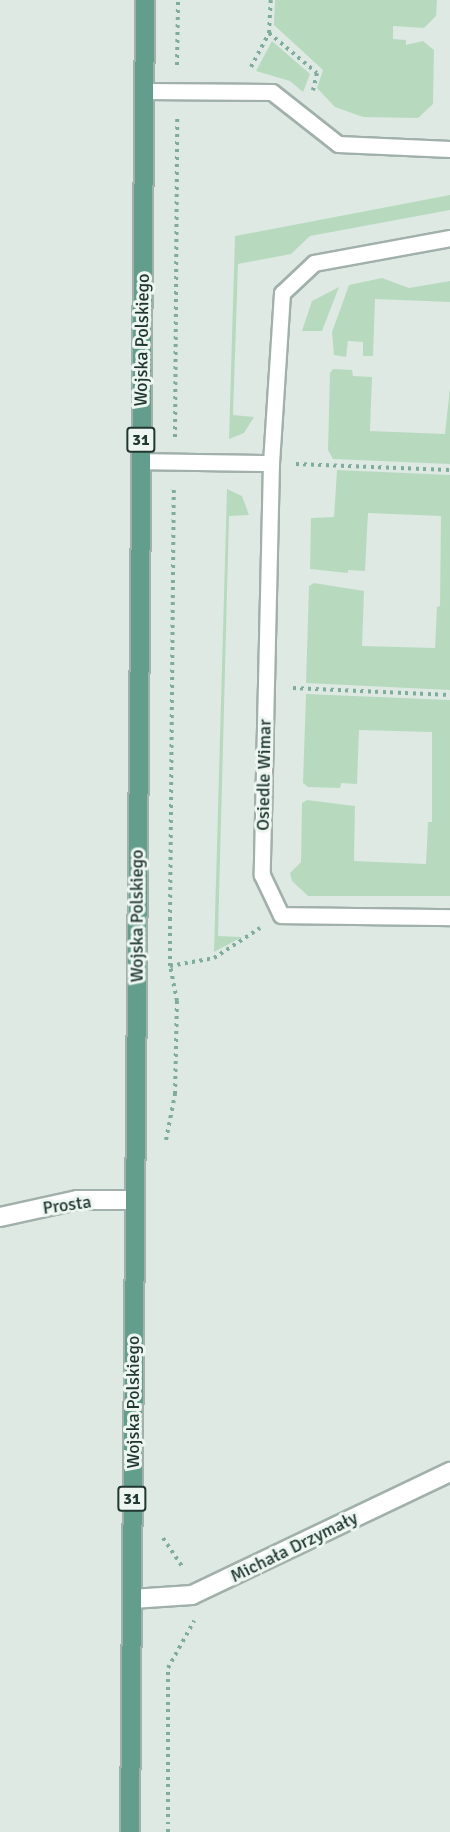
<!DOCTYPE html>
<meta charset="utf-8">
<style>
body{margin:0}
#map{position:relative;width:450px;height:1832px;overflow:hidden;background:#dee9e4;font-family:Signika,sans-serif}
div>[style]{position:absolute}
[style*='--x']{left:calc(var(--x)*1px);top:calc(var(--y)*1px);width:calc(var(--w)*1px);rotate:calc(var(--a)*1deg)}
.green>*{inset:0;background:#b7dabf}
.path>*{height:4px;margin-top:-2px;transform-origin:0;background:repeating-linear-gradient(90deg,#7fac9d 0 3px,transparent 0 7.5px)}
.roads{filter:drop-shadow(2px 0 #a1b0ab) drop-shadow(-2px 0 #a1b0ab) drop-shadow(0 2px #a1b0ab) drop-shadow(0 -2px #a1b0ab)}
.service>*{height:15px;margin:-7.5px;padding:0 7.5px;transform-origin:7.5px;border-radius:7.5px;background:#fff}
.minor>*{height:18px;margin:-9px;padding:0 9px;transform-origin:9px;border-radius:9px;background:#fff}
.primary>*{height:18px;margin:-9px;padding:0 9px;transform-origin:9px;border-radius:9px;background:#639e8d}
span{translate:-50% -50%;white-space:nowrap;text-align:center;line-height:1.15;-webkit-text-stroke:6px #eef6f2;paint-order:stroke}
.shield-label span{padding:2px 4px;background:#eef6f2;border:2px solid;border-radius:4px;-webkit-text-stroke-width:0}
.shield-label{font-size:16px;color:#203831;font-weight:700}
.street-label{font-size:18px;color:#203831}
</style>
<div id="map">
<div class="green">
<i style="clip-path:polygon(275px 0,437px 0,436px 16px,424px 28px,393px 26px,393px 39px,406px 40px,406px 45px,423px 41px,434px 50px,433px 104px,418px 118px,363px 117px,335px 107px,317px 88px,323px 70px,274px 25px)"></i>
<i style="clip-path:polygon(272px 41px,310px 74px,303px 92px,290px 81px,256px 71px)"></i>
<i style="clip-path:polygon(450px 195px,450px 210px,310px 236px,291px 254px,238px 264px,233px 415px,254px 417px,244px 433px,229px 439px,235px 236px)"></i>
<i style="clip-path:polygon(382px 278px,409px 288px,450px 281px,450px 302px,375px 299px,373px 356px,363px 356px,363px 342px,348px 341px,346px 357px,334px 355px,332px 332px,349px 285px)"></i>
<i style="clip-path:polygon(339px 287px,322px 331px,302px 331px,312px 301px)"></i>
<i style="clip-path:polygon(333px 369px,352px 370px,353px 376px,372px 377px,370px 431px,445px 434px,450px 388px,450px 464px,333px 459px,328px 450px,330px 373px)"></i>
<i style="clip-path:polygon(337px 470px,450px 475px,450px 690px,306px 683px,309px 586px,314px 583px,364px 591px,362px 646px,435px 648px,437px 607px,440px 606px,441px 516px,368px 513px,365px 571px,348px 570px,348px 573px,310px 569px,311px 518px,334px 517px)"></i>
<i style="clip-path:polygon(227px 489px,242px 496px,249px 515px,229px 516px,218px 936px,242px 937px,214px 952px)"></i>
<i style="clip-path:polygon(306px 694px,450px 700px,450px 896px,308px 896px,292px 881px,290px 873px,301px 862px,302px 803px,307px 800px,355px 806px,354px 861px,426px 864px,428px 822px,432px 822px,432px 732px,359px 730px,357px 784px,341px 783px,340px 788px,308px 787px,303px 783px)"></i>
</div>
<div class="path">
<i style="--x:269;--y:33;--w:62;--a:39.8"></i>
<i style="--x:317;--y:73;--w:18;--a:103"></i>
<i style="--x:177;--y:65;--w:65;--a:-89.1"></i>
<i style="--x:251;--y:67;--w:38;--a:-62"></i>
<i style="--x:269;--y:33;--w:33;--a:-87"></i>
<i style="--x:175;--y:437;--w:319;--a:-89.6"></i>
<i style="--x:296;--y:464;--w:154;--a:2.2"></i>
<i style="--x:293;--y:688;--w:157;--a:2.6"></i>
<i style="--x:170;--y:966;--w:45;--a:-10.3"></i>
<i style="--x:214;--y:958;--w:55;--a:-33.1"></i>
<i style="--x:166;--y:1140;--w:47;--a:-78.9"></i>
<i style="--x:175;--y:1094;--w:93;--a:-88.8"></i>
<i style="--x:177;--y:1001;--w:36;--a:-101"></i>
<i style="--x:170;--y:966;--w:46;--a:-90"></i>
<i style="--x:170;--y:920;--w:433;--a:-89.5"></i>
<i style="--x:163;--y:1538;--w:36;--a:56"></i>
<i style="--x:168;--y:1832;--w:164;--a:-90"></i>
<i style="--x:168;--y:1668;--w:54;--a:-61"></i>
</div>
<div class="roads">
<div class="service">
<i style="--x:145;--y:91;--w:127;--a:0.5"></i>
<i style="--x:272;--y:92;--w:84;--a:38.2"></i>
<i style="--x:338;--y:144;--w:112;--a:2.6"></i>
<i style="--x:450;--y:238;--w:138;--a:169.6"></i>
<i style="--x:314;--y:263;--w:44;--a:136.8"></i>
<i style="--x:282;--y:293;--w:170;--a:93.7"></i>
<i style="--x:271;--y:463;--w:412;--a:91.3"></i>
<i style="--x:262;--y:875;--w:44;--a:64.6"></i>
<i style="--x:281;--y:915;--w:169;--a:0.7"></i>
<i style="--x:140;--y:461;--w:131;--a:0.9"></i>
</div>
<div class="minor">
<i style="--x:0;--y:1217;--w:79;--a:-12.4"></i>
<i style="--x:77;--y:1200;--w:58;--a:0"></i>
<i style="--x:132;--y:1599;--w:60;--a:-3.8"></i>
<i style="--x:192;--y:1595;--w:286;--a:-25.5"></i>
</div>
<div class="primary">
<i style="--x:130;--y:1832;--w:1832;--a:-89.53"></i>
</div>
</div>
<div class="shield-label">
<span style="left:141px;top:440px">31</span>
<span style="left:132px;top:1499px">31</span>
</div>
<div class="street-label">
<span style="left:142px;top:340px;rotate:-89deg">Wojska Polskiego</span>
<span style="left:264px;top:775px;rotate:-89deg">Osiedle Wimar</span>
<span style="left:137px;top:916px;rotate:-90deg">Wojska Polskiego</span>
<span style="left:67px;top:1205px;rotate:-8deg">Prosta</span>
<span style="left:133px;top:1402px;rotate:-90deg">Wojska Polskiego</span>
<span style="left:294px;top:1547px;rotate:-26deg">Michała Drzymały</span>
</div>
</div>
